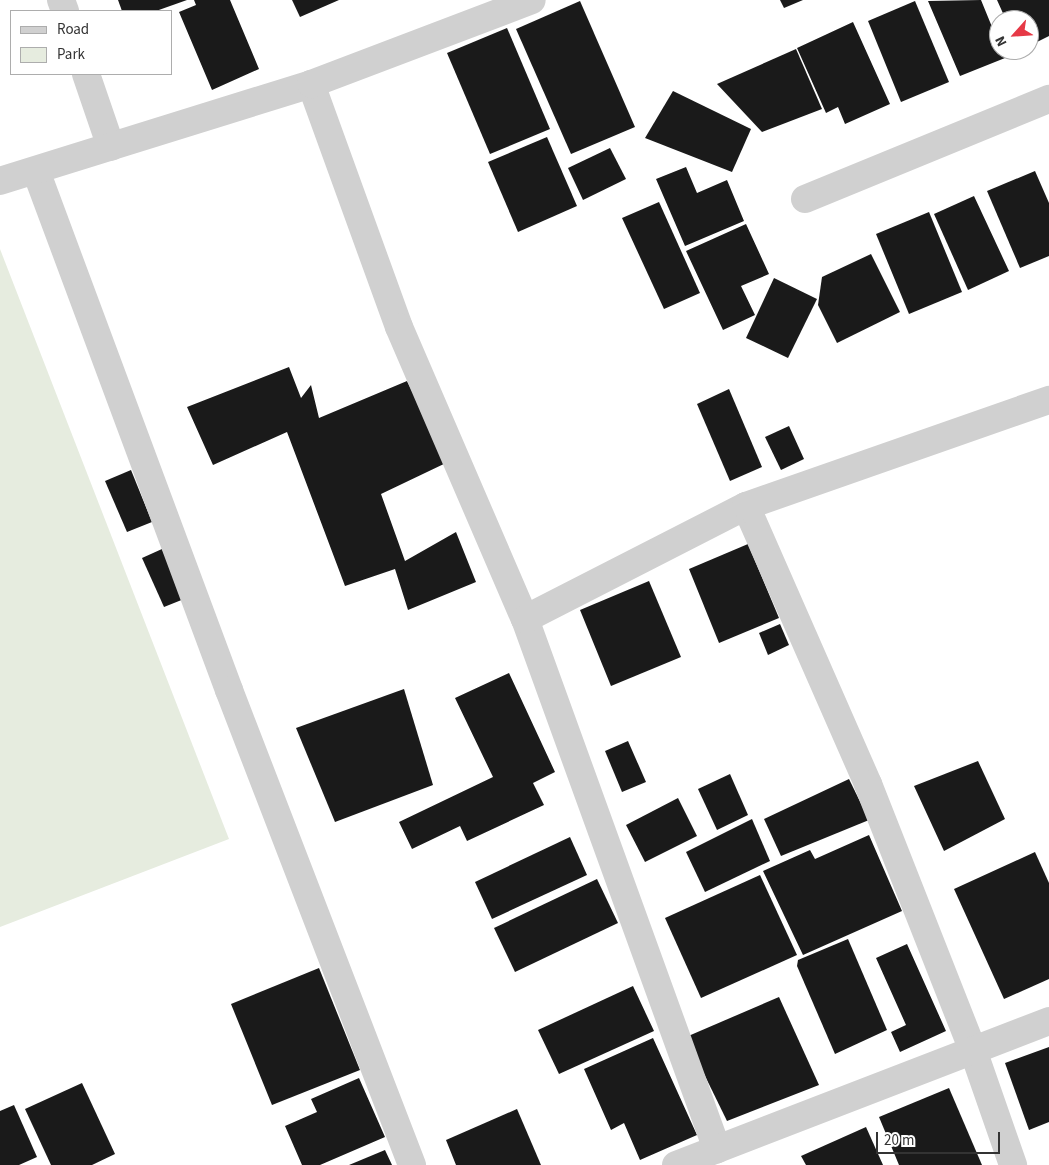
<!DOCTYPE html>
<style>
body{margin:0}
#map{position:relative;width:1049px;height:1165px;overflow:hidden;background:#fff;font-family:"Source Sans 3",sans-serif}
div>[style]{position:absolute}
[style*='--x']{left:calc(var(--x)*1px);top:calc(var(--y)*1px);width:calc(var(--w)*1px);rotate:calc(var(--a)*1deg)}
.green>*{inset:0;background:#e6ecdf}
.building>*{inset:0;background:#1a1a1a}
.minor>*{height:28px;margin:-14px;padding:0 14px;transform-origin:14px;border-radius:14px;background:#d0d0d0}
span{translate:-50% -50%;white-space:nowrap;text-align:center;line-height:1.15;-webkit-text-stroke:5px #fff;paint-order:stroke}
.legend{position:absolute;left:10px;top:10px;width:162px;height:65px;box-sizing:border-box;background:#fff;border:1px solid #adadad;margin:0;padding:6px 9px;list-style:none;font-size:15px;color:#333}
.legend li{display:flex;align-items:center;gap:10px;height:25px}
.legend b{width:25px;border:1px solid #adadad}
.north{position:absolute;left:989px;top:10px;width:50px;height:50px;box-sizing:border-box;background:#fff;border:1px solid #adadad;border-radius:50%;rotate:244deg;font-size:14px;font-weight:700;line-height:20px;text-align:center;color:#333}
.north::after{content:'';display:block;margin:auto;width:18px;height:22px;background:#e63946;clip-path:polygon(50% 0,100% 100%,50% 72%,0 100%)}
.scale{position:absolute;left:876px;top:1132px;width:124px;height:22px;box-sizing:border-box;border:2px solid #333;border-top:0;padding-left:6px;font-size:15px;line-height:18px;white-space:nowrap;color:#333;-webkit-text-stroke:4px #fff;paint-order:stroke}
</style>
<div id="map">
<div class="green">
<i style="clip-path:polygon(0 249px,229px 839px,0 927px)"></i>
</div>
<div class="building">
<i style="clip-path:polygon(118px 0,187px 0,156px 11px,122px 11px)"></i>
<i style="clip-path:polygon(194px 0,230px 0,259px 69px,212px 90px,179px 12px,196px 5px)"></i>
<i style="clip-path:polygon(292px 0,339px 0,300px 17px)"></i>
<i style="clip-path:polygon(780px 0,803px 0,784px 8px)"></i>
<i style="clip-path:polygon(981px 0,999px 44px,999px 50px,1002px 50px,1005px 58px,960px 76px,928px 1px)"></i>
<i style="clip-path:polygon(997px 0,1049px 0,1049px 36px,1029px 46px,1029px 20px,1006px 20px)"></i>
<i style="clip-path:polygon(580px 1px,635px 127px,571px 154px,516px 29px)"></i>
<i style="clip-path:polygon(915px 1px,949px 82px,901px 102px,868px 21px)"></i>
<i style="clip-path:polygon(853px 22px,890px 104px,845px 124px,838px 107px,826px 113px,797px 48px)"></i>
<i style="clip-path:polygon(507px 28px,550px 129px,490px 154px,447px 53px)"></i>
<i style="clip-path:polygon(796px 49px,822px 109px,762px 132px,717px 84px)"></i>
<i style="clip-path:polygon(673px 91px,751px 129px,732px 172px,645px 138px)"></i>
<i style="clip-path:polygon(547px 137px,577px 206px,518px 232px,488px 162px)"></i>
<i style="clip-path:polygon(610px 148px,626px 179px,583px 200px,568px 168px)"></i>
<i style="clip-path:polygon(686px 167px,697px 193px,727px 180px,744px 221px,685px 246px,656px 179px)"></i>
<i style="clip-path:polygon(1035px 171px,1049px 203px,1049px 256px,1020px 268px,987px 191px)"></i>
<i style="clip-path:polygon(974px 196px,1009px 271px,968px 290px,934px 214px)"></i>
<i style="clip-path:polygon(659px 202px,700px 293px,664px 309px,622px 218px)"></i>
<i style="clip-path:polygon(929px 212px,962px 292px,909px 314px,876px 234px)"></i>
<i style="clip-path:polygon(746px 224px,769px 274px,741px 286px,755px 315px,723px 330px,686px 251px)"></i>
<i style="clip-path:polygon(871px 254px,900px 312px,837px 343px,818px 305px,822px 277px)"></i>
<i style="clip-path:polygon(774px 278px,817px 299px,788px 358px,746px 338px)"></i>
<i style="clip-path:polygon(289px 367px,301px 398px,311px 385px,319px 418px,407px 381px,448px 462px,381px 494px,405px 561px,456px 532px,476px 582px,408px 610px,395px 569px,345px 586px,287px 432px,213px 465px,187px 407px)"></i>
<i style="clip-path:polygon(729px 389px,762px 467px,730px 481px,697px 404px)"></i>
<i style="clip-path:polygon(789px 426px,804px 459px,781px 470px,765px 437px)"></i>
<i style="clip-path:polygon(131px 470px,152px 522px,127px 532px,105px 481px)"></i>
<i style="clip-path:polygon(748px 544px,779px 618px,719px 643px,689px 569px)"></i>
<i style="clip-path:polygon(162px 549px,184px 599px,164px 607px,142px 558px)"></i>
<i style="clip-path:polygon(649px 581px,681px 657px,611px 686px,580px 610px)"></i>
<i style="clip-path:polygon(780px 624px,789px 645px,768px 655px,759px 633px)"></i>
<i style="clip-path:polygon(509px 673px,555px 772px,533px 783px,544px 805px,467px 841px,460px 826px,412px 849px,399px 822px,493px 777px,455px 698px)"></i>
<i style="clip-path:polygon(404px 689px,433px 785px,335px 822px,296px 728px)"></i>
<i style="clip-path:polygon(628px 741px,646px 782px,622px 792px,605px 751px)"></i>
<i style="clip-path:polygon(978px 761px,1005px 819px,944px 851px,914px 786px)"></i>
<i style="clip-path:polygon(730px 774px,748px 815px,717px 830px,698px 789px)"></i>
<i style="clip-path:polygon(849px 779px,869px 820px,781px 856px,764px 819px)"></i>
<i style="clip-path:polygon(678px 798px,697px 836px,645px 862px,626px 825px)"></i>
<i style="clip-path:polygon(752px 819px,770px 861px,705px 892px,686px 852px)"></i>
<i style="clip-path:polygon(869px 835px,902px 911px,803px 955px,763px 871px,810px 850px,815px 859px)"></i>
<i style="clip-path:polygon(570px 837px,587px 875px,492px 919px,475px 882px)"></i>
<i style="clip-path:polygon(1035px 852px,1049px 883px,1049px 979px,1004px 999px,954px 889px)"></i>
<i style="clip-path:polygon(760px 875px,797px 955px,701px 998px,665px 918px)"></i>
<i style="clip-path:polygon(597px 879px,618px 923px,515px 972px,494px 928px)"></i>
<i style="clip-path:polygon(848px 939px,887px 1030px,835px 1054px,797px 966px,798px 960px)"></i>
<i style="clip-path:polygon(907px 944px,946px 1031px,900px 1052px,891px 1032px,906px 1025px,876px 958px)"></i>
<i style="clip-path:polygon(319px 968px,360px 1070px,272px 1105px,231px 1004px)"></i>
<i style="clip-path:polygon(633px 986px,654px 1031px,559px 1074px,538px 1030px)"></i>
<i style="clip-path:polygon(779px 997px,819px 1085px,727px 1121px,686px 1037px)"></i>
<i style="clip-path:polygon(653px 1038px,697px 1135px,640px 1160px,624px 1123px,611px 1130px,584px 1069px)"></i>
<i style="clip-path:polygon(1049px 1047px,1049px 1122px,1029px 1130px,1005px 1063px)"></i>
<i style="clip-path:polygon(359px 1078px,385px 1137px,320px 1165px,302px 1165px,285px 1126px,317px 1112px,311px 1099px)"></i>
<i style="clip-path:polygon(82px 1083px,115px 1154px,92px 1165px,51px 1165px,25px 1109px)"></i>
<i style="clip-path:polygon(949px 1088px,982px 1165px,899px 1165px,879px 1117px)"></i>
<i style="clip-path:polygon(14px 1105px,37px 1157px,19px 1165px,0 1165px,0 1111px)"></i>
<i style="clip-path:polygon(517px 1109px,541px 1165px,456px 1165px,446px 1140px)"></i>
<i style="clip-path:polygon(866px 1127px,883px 1165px,806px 1165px,801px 1156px)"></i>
<i style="clip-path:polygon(385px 1150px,392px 1165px,349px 1165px)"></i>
</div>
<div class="minor">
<i style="--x:61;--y:0;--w:12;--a:70"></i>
<i style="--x:86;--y:74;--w:77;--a:71.1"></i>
<i style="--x:311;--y:84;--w:258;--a:70.1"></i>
<i style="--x:399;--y:327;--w:318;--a:66.7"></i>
<i style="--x:525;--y:619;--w:564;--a:70.09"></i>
<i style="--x:36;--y:171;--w:554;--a:69.6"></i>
<i style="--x:229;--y:690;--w:509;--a:68.93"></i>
<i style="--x:0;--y:181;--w:326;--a:-17.3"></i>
<i style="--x:311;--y:84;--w:236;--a:-20.8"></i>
<i style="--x:805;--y:199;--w:264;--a:-22.3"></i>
<i style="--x:746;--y:506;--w:304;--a:66.3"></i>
<i style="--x:868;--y:784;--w:286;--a:68.5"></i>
<i style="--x:973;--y:1050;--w:122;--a:70.8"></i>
<i style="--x:525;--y:619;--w:248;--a:-27.1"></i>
<i style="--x:746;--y:506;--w:321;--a:-19.3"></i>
<i style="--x:676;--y:1165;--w:400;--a:-21.1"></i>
</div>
<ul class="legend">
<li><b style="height:6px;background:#d0d0d0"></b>Road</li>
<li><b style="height:14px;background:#e6ecdf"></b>Park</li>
</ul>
<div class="north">N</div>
<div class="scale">20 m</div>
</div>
